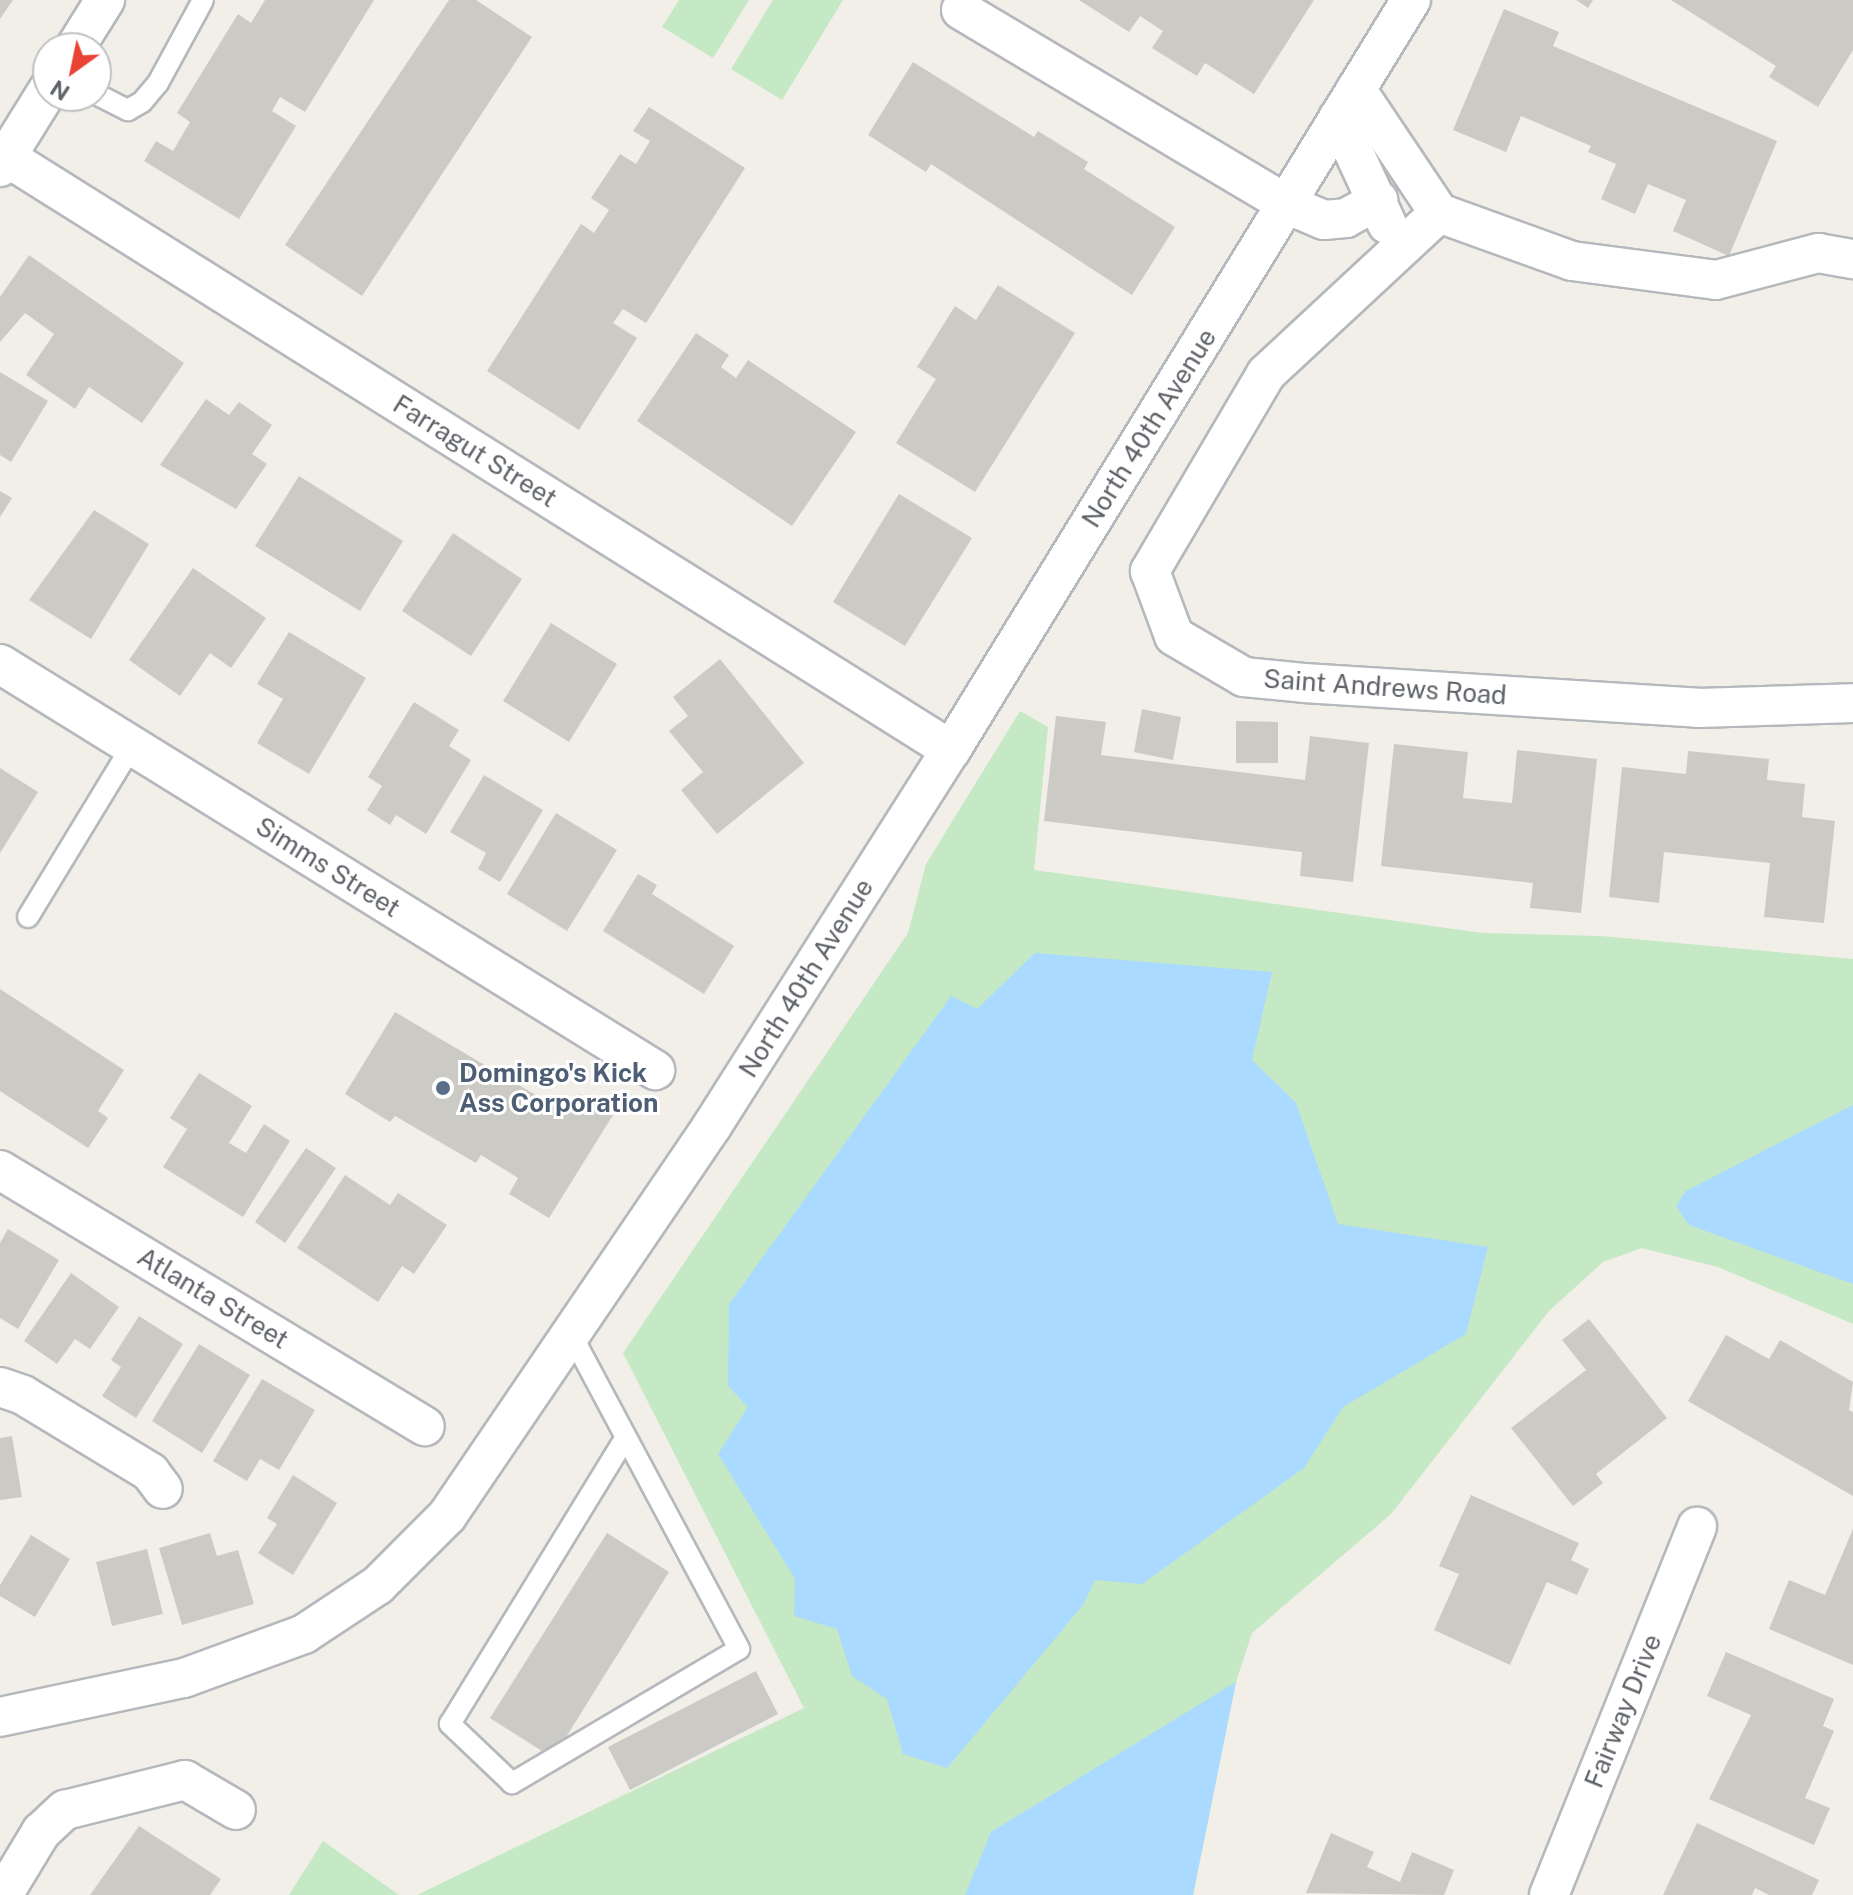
<!DOCTYPE html>
<style>
body{margin:0}
#map{position:relative;width:1853px;height:1895px;overflow:hidden;background:#f1efe8;font-family:"Public Sans",sans-serif}
div>[style]{position:absolute}
[style*='--x']{left:calc(var(--x)*1px);top:calc(var(--y)*1px);width:calc(var(--w)*1px);rotate:calc(var(--a)*1deg)}
.green>*{inset:0;background:#c5e8c5}
.water>*{inset:0;background:#aadaff}
.building>*{inset:0;background:#cccac5}
.roads{filter:drop-shadow(2px 0 #b5b8bc) drop-shadow(-2px 0 #b5b8bc) drop-shadow(0 2px #b5b8bc) drop-shadow(0 -2px #b5b8bc)}
.service>*{height:20px;margin:-10px;padding:0 10px;transform-origin:10px;border-radius:10px;background:#fff}
.minor>*{height:38px;margin:-19px;padding:0 19px;transform-origin:19px;border-radius:19px;background:#fff}
.dots>*{width:22px;height:22px;translate:-50% -50%;box-sizing:border-box;border:4px solid #fff;border-radius:50%}
span{translate:-50% -50%;white-space:nowrap;text-align:center;line-height:1.15;-webkit-text-stroke:6px #fff;paint-order:stroke}
.street-label{font-size:26px;color:#5f6368}
.service-label{font-size:26px;color:#4e5e75;font-weight:700}
.left{translate:0 -50%;text-align:left}
.north{position:absolute;left:32px;top:32px;width:80px;height:80px;box-sizing:border-box;background:#fff;border:2px solid #bfc1c3;border-radius:50%;rotate:213deg;font-size:22px;font-weight:700;line-height:32px;text-align:center;color:#5f6368}
.north::after{content:'';display:block;margin:auto;width:28px;height:36px;background:#ea4335;clip-path:polygon(50% 0,100% 100%,50% 72%,0 100%)}
</style>
<div id="map">
<div class="green">
<i style="clip-path:polygon(679px 0,749px 0,713px 58px,662px 27px)"></i>
<i style="clip-path:polygon(773px 0,843px 0,782px 100px,731px 69px)"></i>
<i style="clip-path:polygon(1020px 711px,1048px 727px,1034px 870px,1482px 933px,1601px 936px,1853px 959px,1853px 1324px,1718px 1267px,1642px 1248px,1603px 1262px,1549px 1311px,1391px 1514px,1252px 1633px,1236px 1682px,1193px 1895px,417px 1895px,804px 1708px,623px 1353px,908px 933px,926px 864px)"></i>
<i style="clip-path:polygon(323px 1841px,399px 1895px,289px 1895px)"></i>
</div>
<div class="water">
<i style="clip-path:polygon(1035px 953px,1272px 972px,1252px 1060px,1296px 1103px,1338px 1224px,1488px 1247px,1466px 1334px,1343px 1407px,1304px 1468px,1142px 1584px,1095px 1580px,1083px 1605px,947px 1768px,903px 1754px,887px 1699px,852px 1676px,837px 1629px,794px 1616px,795px 1579px,718px 1454px,748px 1407px,728px 1386px,729px 1304px,951px 996px,977px 1009px)"></i>
<i style="clip-path:polygon(1853px 1105px,1853px 1284px,1689px 1225px,1676px 1206px,1686px 1191px)"></i>
<i style="clip-path:polygon(1236px 1682px,1193px 1895px,965px 1895px,991px 1832px)"></i>
</div>
<div class="building">
<i style="clip-path:polygon(0 0,13px 0,0 19px)"></i>
<i style="clip-path:polygon(265px 0,374px 0,305px 112px,280px 97px,272px 111px,296px 126px,239px 219px,144px 161px,156px 141px,173px 151px,190px 122px,177px 113px,238px 14px,251px 23px)"></i>
<i style="clip-path:polygon(449px 0,476px 0,532px 37px,362px 296px,285px 245px)"></i>
<i style="clip-path:polygon(1079px 0,1314px 0,1254px 94px,1205px 63px,1197px 76px,1152px 48px,1163px 31px,1140px 16px,1129px 32px)"></i>
<i style="clip-path:polygon(1576px 0,1593px 0,1588px 8px)"></i>
<i style="clip-path:polygon(1671px 0,1853px 0,1853px 50px,1818px 107px,1769px 77px,1776px 66px)"></i>
<i style="clip-path:polygon(1504px 9px,1559px 32px,1553px 46px,1777px 141px,1729px 256px,1673px 231px,1686px 200px,1648px 184px,1635px 214px,1601px 199px,1616px 164px,1588px 152px,1591px 146px,1521px 116px,1506px 152px,1453px 130px)"></i>
<i style="clip-path:polygon(913px 62px,1034px 137px,1038px 131px,1088px 162px,1084px 169px,1175px 227px,1132px 295px,931px 164px,926px 172px,868px 135px)"></i>
<i style="clip-path:polygon(649px 107px,745px 168px,646px 323px,623px 309px,613px 323px,637px 338px,579px 430px,487px 371px,581px 224px,594px 233px,609px 210px,591px 198px,620px 154px,636px 164px,650px 141px,633px 131px)"></i>
<i style="clip-path:polygon(29px 255px,184px 363px,142px 423px,89px 387px,75px 409px,26px 375px,54px 334px,25px 313px,0 342px,0 297px)"></i>
<i style="clip-path:polygon(998px 285px,1075px 333px,975px 492px,896px 443px,936px 379px,917px 367px,955px 306px,976px 320px)"></i>
<i style="clip-path:polygon(696px 333px,729px 355px,721px 367px,736px 378px,748px 360px,856px 432px,792px 526px,637px 421px)"></i>
<i style="clip-path:polygon(0 372px,48px 401px,11px 462px,0 455px)"></i>
<i style="clip-path:polygon(206px 399px,229px 415px,239px 402px,272px 425px,252px 454px,267px 464px,236px 509px,160px 465px)"></i>
<i style="clip-path:polygon(299px 476px,403px 541px,360px 611px,255px 546px)"></i>
<i style="clip-path:polygon(0 491px,12px 498px,0 517px)"></i>
<i style="clip-path:polygon(899px 494px,972px 538px,905px 646px,833px 602px)"></i>
<i style="clip-path:polygon(94px 510px,149px 544px,91px 639px,29px 600px)"></i>
<i style="clip-path:polygon(453px 533px,522px 579px,471px 656px,402px 611px)"></i>
<i style="clip-path:polygon(193px 568px,266px 618px,231px 668px,210px 653px,180px 696px,129px 660px)"></i>
<i style="clip-path:polygon(551px 623px,617px 664px,569px 742px,503px 701px)"></i>
<i style="clip-path:polygon(289px 632px,366px 678px,309px 774px,257px 743px,283px 699px,257px 684px)"></i>
<i style="clip-path:polygon(720px 659px,804px 763px,717px 834px,681px 790px,703px 772px,669px 731px,688px 716px,673px 697px)"></i>
<i style="clip-path:polygon(414px 702px,459px 730px,449px 746px,471px 760px,426px 834px,396px 815px,390px 825px,367px 810px,382px 786px,368px 777px)"></i>
<i style="clip-path:polygon(1142px 709px,1181px 717px,1173px 760px,1134px 752px)"></i>
<i style="clip-path:polygon(1056px 716px,1106px 722px,1101px 755px,1305px 780px,1310px 736px,1369px 743px,1353px 882px,1300px 876px,1302px 852px,1044px 821px)"></i>
<i style="clip-path:polygon(1236px 721px,1278px 722px,1278px 763px,1236px 763px)"></i>
<i style="clip-path:polygon(1394px 744px,1468px 752px,1463px 798px,1512px 803px,1517px 750px,1597px 759px,1581px 913px,1530px 908px,1533px 883px,1381px 866px)"></i>
<i style="clip-path:polygon(1688px 751px,1769px 759px,1767px 780px,1805px 784px,1802px 817px,1835px 821px,1824px 923px,1764px 917px,1770px 863px,1664px 852px,1659px 903px,1609px 897px,1622px 767px,1686px 774px)"></i>
<i style="clip-path:polygon(0 768px,38px 792px,0 853px)"></i>
<i style="clip-path:polygon(484px 775px,543px 810px,500px 882px,478px 869px,486px 853px,450px 832px)"></i>
<i style="clip-path:polygon(556px 813px,617px 850px,567px 931px,507px 894px)"></i>
<i style="clip-path:polygon(638px 874px,657px 885px,652px 894px,734px 946px,704px 994px,603px 931px)"></i>
<i style="clip-path:polygon(0 989px,124px 1070px,98px 1111px,108px 1118px,88px 1148px,0 1091px)"></i>
<i style="clip-path:polygon(395px 1012px,566px 1113px,579px 1094px,613px 1115px,549px 1218px,509px 1194px,518px 1178px,481px 1155px,476px 1163px,395px 1116px,390px 1122px,345px 1094px)"></i>
<i style="clip-path:polygon(199px 1073px,252px 1106px,229px 1143px,246px 1153px,264px 1124px,290px 1141px,243px 1217px,163px 1167px,187px 1129px,170px 1118px)"></i>
<i style="clip-path:polygon(306px 1148px,336px 1168px,285px 1243px,255px 1222px)"></i>
<i style="clip-path:polygon(345px 1175px,390px 1205px,398px 1193px,447px 1225px,414px 1274px,402px 1266px,378px 1302px,297px 1248px)"></i>
<i style="clip-path:polygon(8px 1229px,59px 1260px,18px 1329px,0 1318px,0 1243px)"></i>
<i style="clip-path:polygon(71px 1273px,119px 1307px,90px 1349px,75px 1339px,57px 1364px,24px 1341px)"></i>
<i style="clip-path:polygon(139px 1316px,183px 1344px,136px 1418px,102px 1396px,121px 1367px,111px 1360px)"></i>
<i style="clip-path:polygon(1589px 1319px,1667px 1418px,1596px 1474px,1603px 1483px,1573px 1506px,1511px 1428px,1586px 1370px,1562px 1340px)"></i>
<i style="clip-path:polygon(1726px 1335px,1769px 1359px,1780px 1340px,1853px 1382px,1849px 1410px,1853px 1412px,1853px 1496px,1688px 1401px)"></i>
<i style="clip-path:polygon(199px 1344px,250px 1375px,202px 1453px,152px 1421px)"></i>
<i style="clip-path:polygon(262px 1379px,315px 1410px,279px 1470px,260px 1459px,247px 1481px,213px 1461px)"></i>
<i style="clip-path:polygon(12px 1436px,22px 1497px,0 1500px,0 1438px)"></i>
<i style="clip-path:polygon(293px 1475px,337px 1503px,293px 1575px,258px 1553px,277px 1524px,267px 1518px)"></i>
<i style="clip-path:polygon(1471px 1495px,1579px 1543px,1571px 1560px,1589px 1569px,1577px 1595px,1547px 1582px,1510px 1665px,1434px 1630px,1459px 1574px,1439px 1566px)"></i>
<i style="clip-path:polygon(1853px 1529px,1853px 1665px,1769px 1629px,1789px 1580px,1825px 1595px)"></i>
<i style="clip-path:polygon(210px 1533px,217px 1556px,238px 1550px,254px 1604px,182px 1625px,159px 1548px)"></i>
<i style="clip-path:polygon(607px 1533px,669px 1572px,553px 1758px,490px 1718px)"></i>
<i style="clip-path:polygon(31px 1535px,70px 1559px,35px 1617px,0 1596px,0 1585px)"></i>
<i style="clip-path:polygon(147px 1549px,163px 1614px,112px 1626px,96px 1562px)"></i>
<i style="clip-path:polygon(1726px 1652px,1834px 1699px,1823px 1726px,1834px 1731px,1805px 1798px,1830px 1808px,1814px 1845px,1709px 1799px,1751px 1715px,1707px 1696px)"></i>
<i style="clip-path:polygon(756px 1671px,778px 1714px,630px 1790px,608px 1747px)"></i>
<i style="clip-path:polygon(1697px 1823px,1819px 1880px,1812px 1895px,1769px 1895px,1755px 1888px,1752px 1895px,1663px 1895px)"></i>
<i style="clip-path:polygon(139px 1826px,221px 1879px,210px 1895px,90px 1895px)"></i>
<i style="clip-path:polygon(1331px 1833px,1374px 1852px,1367px 1867px,1400px 1882px,1412px 1852px,1454px 1870px,1444px 1895px,1306px 1893px)"></i>
</div>
<div class="roads">
<div class="service">
<i style="--x:96;--y:94;--w:36;--a:27"></i>
<i style="--x:128;--y:110;--w:16;--a:-30"></i>
<i style="--x:142;--y:102;--w:25;--a:-50"></i>
<i style="--x:158;--y:83;--w:94;--a:-61.5"></i>
<i style="--x:28;--y:917;--w:200;--a:-58.7"></i>
<i style="--x:571;--y:1334;--w:357;--a:61.9"></i>
<i style="--x:739;--y:1649;--w:264;--a:149.4"></i>
<i style="--x:512;--y:1783;--w:86;--a:-136.4"></i>
<i style="--x:450;--y:1724;--w:335;--a:-58.5"></i>
</div>
<div class="minor">
<i style="--x:961;--y:10;--w:378;--a:30.8"></i>
<i style="--x:1286;--y:204;--w:41;--a:22.8"></i>
<i style="--x:1324;--y:220;--w:22;--a:-5"></i>
<i style="--x:1346;--y:218;--w:37;--a:-29"></i>
<i style="--x:75;--y:48;--w:57;--a:-58"></i>
<i style="--x:1356;--y:89;--w:149;--a:56.2"></i>
<i style="--x:1439;--y:213;--w:141;--a:19.8"></i>
<i style="--x:1572;--y:261;--w:145;--a:7.5"></i>
<i style="--x:1716;--y:280;--w:106;--a:-14.8"></i>
<i style="--x:1818;--y:253;--w:36;--a:10"></i>
<i style="--x:1338;--y:118;--w:117;--a:65.2"></i>
<i style="--x:0;--y:153;--w:1123;--a:32.12"></i>
<i style="--x:0;--y:167;--w:91;--a:-58.1"></i>
<i style="--x:1439;--y:213;--w:236;--a:137.1"></i>
<i style="--x:1266;--y:374;--w:229;--a:120.5"></i>
<i style="--x:1150;--y:571;--w:69;--a:69.7"></i>
<i style="--x:1174;--y:636;--w:81;--a:30.4"></i>
<i style="--x:1244;--y:677;--w:60;--a:5.7"></i>
<i style="--x:1304;--y:683;--w:395;--a:3.6"></i>
<i style="--x:1698;--y:708;--w:155;--a:-1.8"></i>
<i style="--x:0;--y:664;--w:771;--a:31.79"></i>
<i style="--x:0;--y:1170;--w:496;--a:31.1"></i>
<i style="--x:0;--y:1387;--w:24;--a:19"></i>
<i style="--x:23;--y:1395;--w:149;--a:31.2"></i>
<i style="--x:150;--y:1472;--w:21;--a:53"></i>
<i style="--x:0;--y:1717;--w:188;--a:-12"></i>
<i style="--x:184;--y:1678;--w:128;--a:-20.1"></i>
<i style="--x:304;--y:1634;--w:89;--a:-33.5"></i>
<i style="--x:378;--y:1585;--w:98;--a:-45"></i>
<i style="--x:447;--y:1516;--w:472;--a:-55.8"></i>
<i style="--x:712;--y:1126;--w:446;--a:-57.6"></i>
<i style="--x:951;--y:750;--w:880;--a:-58.48"></i>
<i style="--x:3;--y:1895;--w:74;--a:-58.9"></i>
<i style="--x:41;--y:1832;--w:33;--a:-43"></i>
<i style="--x:65;--y:1810;--w:124;--a:-14"></i>
<i style="--x:185;--y:1780;--w:59;--a:30.5"></i>
<i style="--x:1549;--y:1895;--w:397;--a:-68.1"></i>
</div>
</div>
<div class="dots">
<i style="left:443px;top:1088px;background:#5c6f8a"></i>
</div>
<div class="street-label">
<span style="left:1149px;top:428px;rotate:-58deg">North 40th Avenue</span>
<span style="left:475px;top:451px;rotate:32deg">Farragut Street</span>
<span style="left:1385px;top:687px;rotate:4deg">Saint Andrews Road</span>
<span style="left:328px;top:867px;rotate:32deg">Simms Street</span>
<span style="left:806px;top:978px;rotate:-58deg">North 40th Avenue</span>
<span style="left:213px;top:1298px;rotate:31deg">Atlanta Street</span>
<span style="left:1623px;top:1711px;rotate:-68deg">Fairway Drive</span>
</div>
<div class="service-label">
<span class="left" style="left:459px;top:1088px">Domingo's Kick<br>Ass Corporation</span>
</div>
<div class="north">N</div>
</div>
